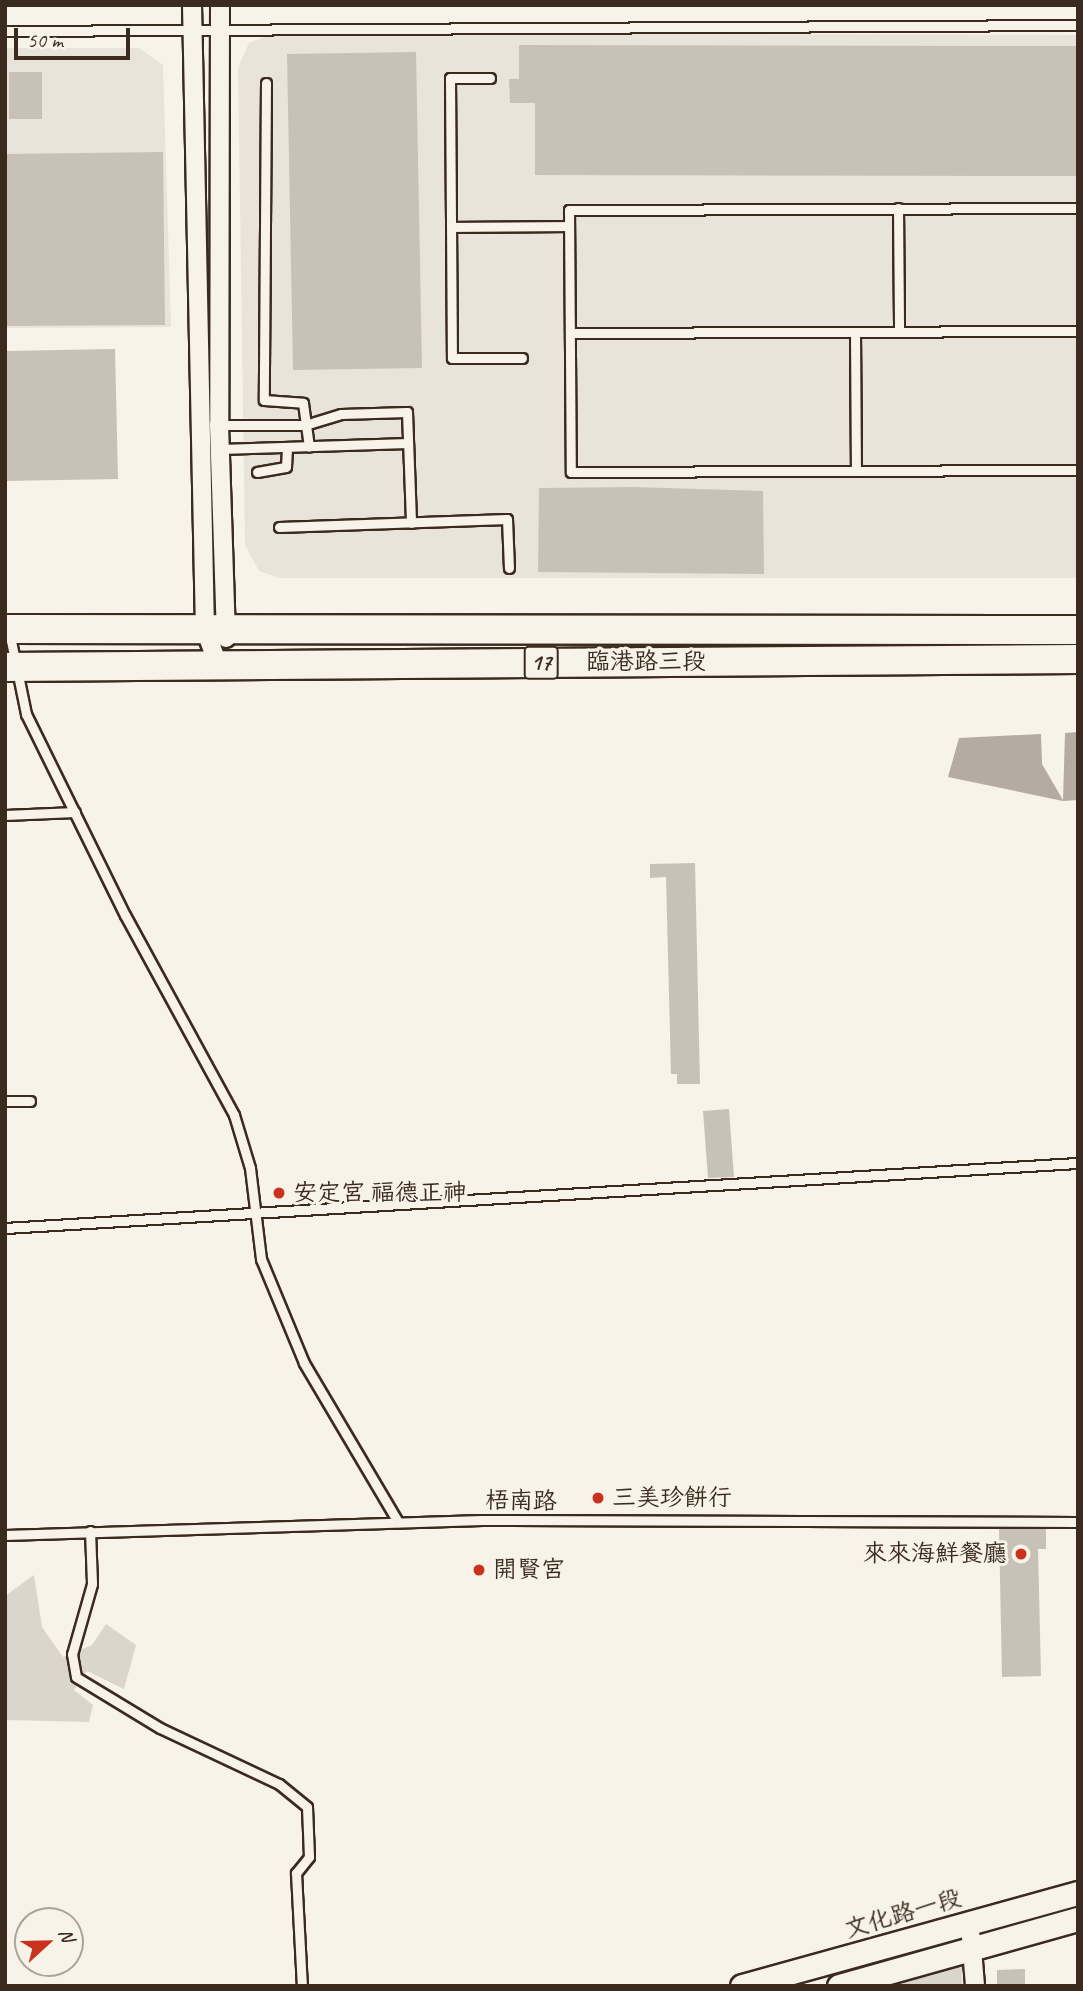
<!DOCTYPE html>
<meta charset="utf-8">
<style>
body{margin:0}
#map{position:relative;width:1083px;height:1991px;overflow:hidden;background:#f7f3e8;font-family:Caveat,"LXGW WenKai TC",sans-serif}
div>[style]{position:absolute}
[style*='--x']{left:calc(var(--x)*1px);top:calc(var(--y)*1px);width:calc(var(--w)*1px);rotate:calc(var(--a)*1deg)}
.built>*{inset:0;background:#e9e4d9}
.green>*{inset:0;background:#dbd6cb}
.water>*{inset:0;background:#b4aca0}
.building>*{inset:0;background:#c8c1b6}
.roads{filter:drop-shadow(2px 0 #3b2a1e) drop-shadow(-2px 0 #3b2a1e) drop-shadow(0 2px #3b2a1e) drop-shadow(0 -2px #3b2a1e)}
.service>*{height:9px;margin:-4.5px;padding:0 4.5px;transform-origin:4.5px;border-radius:4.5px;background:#f7f3e8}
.minor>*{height:18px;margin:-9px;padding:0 9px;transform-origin:9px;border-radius:9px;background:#f7f3e8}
.tertiary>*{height:23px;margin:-11.5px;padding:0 11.5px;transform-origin:11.5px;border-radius:11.5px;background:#f7f3e8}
.primary>*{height:28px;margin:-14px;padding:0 14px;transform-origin:14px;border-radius:14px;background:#f7f3e8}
.dots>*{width:19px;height:19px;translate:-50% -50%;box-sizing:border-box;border:4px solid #f7f3e8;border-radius:50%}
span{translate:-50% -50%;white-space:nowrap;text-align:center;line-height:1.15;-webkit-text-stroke:6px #f7f3e8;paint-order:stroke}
.shield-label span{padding:2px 5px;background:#f7f3e8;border:2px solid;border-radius:5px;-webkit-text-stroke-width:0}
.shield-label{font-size:23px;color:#3b2a1e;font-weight:700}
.street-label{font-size:24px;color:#3b2a1e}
.poi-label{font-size:24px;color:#3b2a1e}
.left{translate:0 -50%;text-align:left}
.right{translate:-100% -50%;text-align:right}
.frame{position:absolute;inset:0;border:7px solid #3b2a1e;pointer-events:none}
.north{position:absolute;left:14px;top:1907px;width:70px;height:70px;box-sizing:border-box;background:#f7f3e8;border:2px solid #aca397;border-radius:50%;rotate:68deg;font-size:19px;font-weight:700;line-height:28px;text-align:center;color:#3b2a1e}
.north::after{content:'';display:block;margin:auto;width:24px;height:32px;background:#c8321e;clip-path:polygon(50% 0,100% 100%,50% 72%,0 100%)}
.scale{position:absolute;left:14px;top:28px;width:116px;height:32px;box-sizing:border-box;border:4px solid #3b2a1e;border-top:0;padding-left:9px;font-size:21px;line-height:24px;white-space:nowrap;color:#3b2a1e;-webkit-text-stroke:5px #f7f3e8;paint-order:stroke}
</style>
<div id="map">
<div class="built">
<i style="clip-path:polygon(273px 33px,1078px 35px,1078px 578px,280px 578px,259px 571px,245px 545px,238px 68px,249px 43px)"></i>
<i style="clip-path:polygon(5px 48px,139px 48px,163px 65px,171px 327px,5px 328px)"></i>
</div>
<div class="green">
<i style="clip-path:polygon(34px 1575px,42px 1627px,63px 1657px,92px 1645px,106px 1624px,136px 1645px,124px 1689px,87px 1671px,74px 1690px,93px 1705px,89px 1722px,5px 1720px,5px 1596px)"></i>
<i style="clip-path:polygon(962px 1960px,962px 1986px,881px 1986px)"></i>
</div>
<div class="water">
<i style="clip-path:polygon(1078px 732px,1078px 800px,1063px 801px,948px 777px,959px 738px,1041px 734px,1042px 764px,1063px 800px,1065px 733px)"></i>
</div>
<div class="building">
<i style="clip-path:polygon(519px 45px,1078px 46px,1078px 176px,535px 175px,535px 103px,510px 103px,509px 79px,519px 79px)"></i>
<i style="clip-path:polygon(416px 52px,422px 368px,293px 370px,287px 54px)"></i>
<i style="clip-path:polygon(9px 72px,42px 72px,42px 119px,9px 119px)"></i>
<i style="clip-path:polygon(163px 152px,165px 325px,5px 326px,5px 154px)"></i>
<i style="clip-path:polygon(115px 349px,118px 479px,5px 481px,5px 351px)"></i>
<i style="clip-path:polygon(633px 487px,763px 491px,764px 574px,538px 572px,539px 488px)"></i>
<i style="clip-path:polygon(695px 863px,700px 1084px,677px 1084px,677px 1074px,671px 1074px,666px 877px,650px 878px,650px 864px)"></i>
<i style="clip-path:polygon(729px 1109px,734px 1177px,708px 1178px,703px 1111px)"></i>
<i style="clip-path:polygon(999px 1529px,1046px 1529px,1046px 1549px,1038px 1549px,1041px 1676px,1002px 1677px)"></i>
<i style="clip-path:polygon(1025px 1969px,1025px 1986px,997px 1986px,997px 1970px)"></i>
</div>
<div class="roads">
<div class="service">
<i style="--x:5;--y:31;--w:1073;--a:-0.32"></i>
<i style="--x:490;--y:78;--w:40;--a:180"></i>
<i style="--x:450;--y:78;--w:280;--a:89.6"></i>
<i style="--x:452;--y:358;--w:70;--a:0"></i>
<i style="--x:266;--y:83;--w:317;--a:90.4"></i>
<i style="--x:264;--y:400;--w:39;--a:4"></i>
<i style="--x:303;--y:403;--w:44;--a:82.2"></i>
<i style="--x:898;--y:208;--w:124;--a:89.5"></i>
<i style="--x:1078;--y:208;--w:509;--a:179.77"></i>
<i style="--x:569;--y:210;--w:262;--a:89.6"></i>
<i style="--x:571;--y:472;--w:507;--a:-0.23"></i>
<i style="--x:451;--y:227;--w:118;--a:-0.5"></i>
<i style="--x:855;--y:332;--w:139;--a:89.6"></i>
<i style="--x:570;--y:333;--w:508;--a:-0.23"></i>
<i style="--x:219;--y:425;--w:86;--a:0"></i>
<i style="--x:305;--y:425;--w:38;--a:-17"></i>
<i style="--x:341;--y:414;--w:66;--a:-1.7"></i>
<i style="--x:407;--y:412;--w:111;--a:87.9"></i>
<i style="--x:220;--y:449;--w:188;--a:-1.8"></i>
<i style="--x:257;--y:472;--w:29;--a:-10"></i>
<i style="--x:286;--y:467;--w:20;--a:-87"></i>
<i style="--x:279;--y:527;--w:228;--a:-2"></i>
<i style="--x:507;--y:519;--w:49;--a:87.7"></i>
<i style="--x:9;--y:631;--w:85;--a:78.4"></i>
<i style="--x:26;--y:714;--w:224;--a:63.8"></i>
<i style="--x:125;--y:915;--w:228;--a:61.4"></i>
<i style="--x:234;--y:1115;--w:55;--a:73.2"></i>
<i style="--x:250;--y:1168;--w:92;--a:83.1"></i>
<i style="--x:261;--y:1259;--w:113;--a:67.5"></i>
<i style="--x:304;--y:1363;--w:185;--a:59.4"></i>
<i style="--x:5;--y:815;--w:70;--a:-2.5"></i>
<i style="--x:5;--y:1101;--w:25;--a:0"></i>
<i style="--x:5;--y:1228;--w:1075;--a:-3.47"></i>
<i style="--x:90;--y:1531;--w:53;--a:87.8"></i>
<i style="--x:92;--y:1584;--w:73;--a:105.9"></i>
<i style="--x:72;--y:1654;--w:23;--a:80"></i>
<i style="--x:76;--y:1677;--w:98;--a:31.3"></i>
<i style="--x:160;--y:1728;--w:132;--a:25.2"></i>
<i style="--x:279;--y:1784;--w:36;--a:39"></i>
<i style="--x:307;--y:1807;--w:50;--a:87.7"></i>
<i style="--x:309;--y:1857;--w:21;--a:129"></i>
<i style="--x:296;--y:1873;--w:113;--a:87"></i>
<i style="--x:5;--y:1535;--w:477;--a:-1.8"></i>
<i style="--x:482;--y:1520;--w:596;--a:0.19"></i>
</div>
<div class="minor">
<i style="--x:192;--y:5;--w:624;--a:88.81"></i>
<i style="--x:205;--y:629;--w:38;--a:70"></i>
<i style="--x:220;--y:5;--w:420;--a:90.1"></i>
<i style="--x:219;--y:425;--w:213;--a:88.1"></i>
<i style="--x:971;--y:1937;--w:49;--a:85.3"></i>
</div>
<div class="tertiary">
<i style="--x:742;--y:1986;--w:349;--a:-15.5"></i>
<i style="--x:839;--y:1986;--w:248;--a:-15.7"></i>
</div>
<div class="primary">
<i style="--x:5;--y:629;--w:1073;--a:0.05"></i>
<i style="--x:5;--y:667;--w:1073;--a:-0.43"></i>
</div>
</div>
<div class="dots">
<i style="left:279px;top:1193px;background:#c8321e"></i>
<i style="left:598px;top:1498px;background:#c8321e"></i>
<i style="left:1021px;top:1554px;background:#c8321e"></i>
<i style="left:479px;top:1570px;background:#c8321e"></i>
</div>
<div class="shield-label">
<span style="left:541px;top:663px">17</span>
</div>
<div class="street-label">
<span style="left:646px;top:662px">臨港路三段</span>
<span style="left:521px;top:1501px;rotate:1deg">梧南路</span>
<span style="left:903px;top:1914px;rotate:-16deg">文化路一段</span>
</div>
<div class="poi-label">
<span class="left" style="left:293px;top:1193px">安定宮 福德正神</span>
<span class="left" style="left:612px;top:1498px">三美珍餅行</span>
<span class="right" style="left:1007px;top:1554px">來來海鮮餐廳</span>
<span class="left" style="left:493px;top:1570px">開賢宮</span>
</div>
<div class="frame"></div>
<div class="north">N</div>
<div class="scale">50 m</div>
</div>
